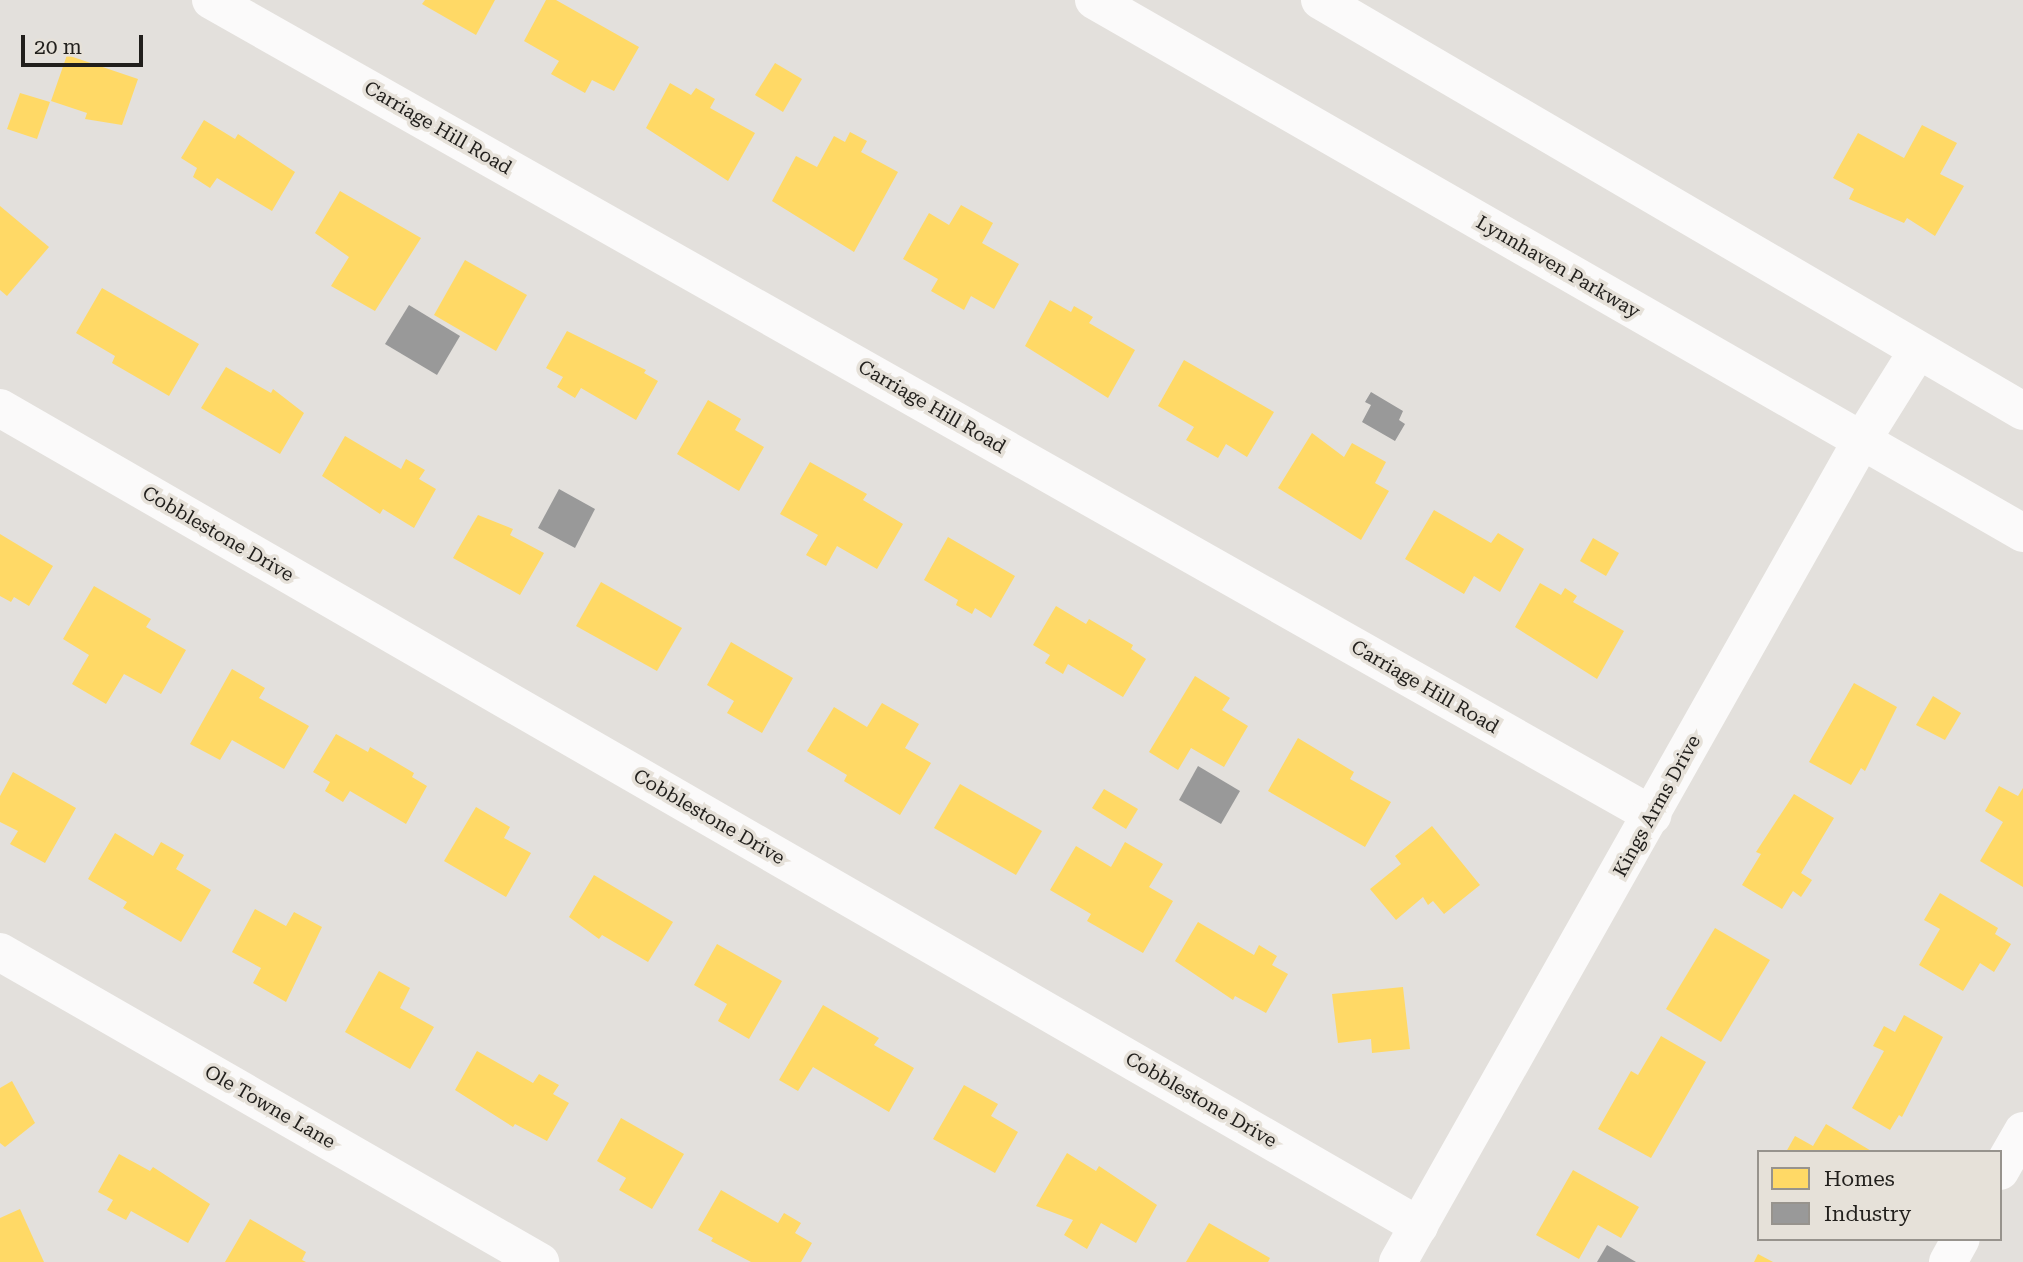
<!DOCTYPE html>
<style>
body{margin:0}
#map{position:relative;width:2023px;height:1262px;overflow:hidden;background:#e3e0dc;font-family:"Roboto Serif",serif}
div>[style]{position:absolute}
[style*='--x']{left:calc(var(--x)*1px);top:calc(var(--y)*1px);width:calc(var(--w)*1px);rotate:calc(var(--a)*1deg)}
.homes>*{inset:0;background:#ffd966}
.industry>*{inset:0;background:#999}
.street>*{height:38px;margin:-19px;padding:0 19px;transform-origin:19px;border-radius:19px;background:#fbfafa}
.secondary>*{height:38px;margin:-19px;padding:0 19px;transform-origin:19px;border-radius:19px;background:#fbfafa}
span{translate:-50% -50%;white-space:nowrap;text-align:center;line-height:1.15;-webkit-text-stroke:7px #e6e1d9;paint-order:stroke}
.street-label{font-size:19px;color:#211f1c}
.legend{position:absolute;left:1757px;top:1150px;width:245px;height:91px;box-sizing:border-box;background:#e6e1d9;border:2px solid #97938d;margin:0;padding:9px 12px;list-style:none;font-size:21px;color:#211f1c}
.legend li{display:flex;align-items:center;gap:14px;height:35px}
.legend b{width:35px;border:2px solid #97938d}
.scale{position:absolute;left:21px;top:35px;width:122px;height:32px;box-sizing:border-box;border:4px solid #211f1c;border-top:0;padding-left:9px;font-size:21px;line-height:24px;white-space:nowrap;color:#211f1c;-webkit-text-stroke:5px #e6e1d9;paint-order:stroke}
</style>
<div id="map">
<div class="homes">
<i style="clip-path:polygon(425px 0,495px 0,476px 35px,422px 4px)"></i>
<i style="clip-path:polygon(546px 0,556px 0,639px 47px,614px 91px,592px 80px,585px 93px,551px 74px,559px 61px,524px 41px)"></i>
<i style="clip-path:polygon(67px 55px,138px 79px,122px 125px,85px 119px,87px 113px,51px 101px)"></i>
<i style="clip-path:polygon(775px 63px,802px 79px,783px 112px,755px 95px)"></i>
<i style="clip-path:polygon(670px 83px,691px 95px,696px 88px,715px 99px,710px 108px,755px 133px,728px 181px,646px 128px)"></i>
<i style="clip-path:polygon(20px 93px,50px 102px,37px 139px,7px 129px)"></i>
<i style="clip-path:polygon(204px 120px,235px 139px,238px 134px,295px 172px,272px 211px,217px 178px,210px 188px,193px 177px,197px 168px,181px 158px)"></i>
<i style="clip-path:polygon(1922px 125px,1957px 143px,1940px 174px,1964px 186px,1935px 236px,1907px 218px,1904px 223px,1849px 199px,1854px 189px,1833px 178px,1858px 133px,1904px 158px)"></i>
<i style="clip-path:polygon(850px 132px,867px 141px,861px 152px,898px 172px,854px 252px,772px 201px,796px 156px,817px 167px,834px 136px,845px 142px)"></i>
<i style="clip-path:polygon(340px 191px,421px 238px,375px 311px,331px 286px,349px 257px,315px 233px)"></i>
<i style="clip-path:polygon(961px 205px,993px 223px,982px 243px,1019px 264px,994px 309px,971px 296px,964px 310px,931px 291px,938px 279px,903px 259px,929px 213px,949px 225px)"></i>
<i style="clip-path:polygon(0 206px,49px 247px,7px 296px,0 290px)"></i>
<i style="clip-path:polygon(465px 260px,527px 295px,496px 351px,434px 315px)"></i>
<i style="clip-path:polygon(102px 288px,199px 344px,169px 396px,112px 363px,115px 356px,76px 333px)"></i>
<i style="clip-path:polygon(1050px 300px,1071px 312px,1074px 306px,1093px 317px,1089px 323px,1135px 350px,1108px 398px,1025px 346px)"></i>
<i style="clip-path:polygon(567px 331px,646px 370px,644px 373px,658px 381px,636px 420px,581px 388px,575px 398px,557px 387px,563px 377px,546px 368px)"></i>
<i style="clip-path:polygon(1184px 360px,1274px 412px,1247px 457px,1226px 444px,1218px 458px,1186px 440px,1194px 427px,1158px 406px)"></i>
<i style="clip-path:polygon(226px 367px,271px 393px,273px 389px,304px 413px,280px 454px,201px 408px)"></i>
<i style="clip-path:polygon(708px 400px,741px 419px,735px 430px,764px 447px,739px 491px,677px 454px)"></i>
<i style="clip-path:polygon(1312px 433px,1344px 457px,1352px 443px,1386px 462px,1375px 483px,1389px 491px,1361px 540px,1278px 488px)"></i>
<i style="clip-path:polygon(345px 436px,401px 469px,406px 459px,425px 470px,419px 479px,436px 489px,414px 528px,383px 509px,380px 514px,322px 476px)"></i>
<i style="clip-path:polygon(810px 462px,867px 494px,863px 500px,903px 524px,877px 569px,837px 546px,826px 566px,806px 555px,818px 535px,780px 514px)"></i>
<i style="clip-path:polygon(1434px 510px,1491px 543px,1498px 533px,1524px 549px,1500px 592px,1474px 576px,1464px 594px,1405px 559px)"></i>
<i style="clip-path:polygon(478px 515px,513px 529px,510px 535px,544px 553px,520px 595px,453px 558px)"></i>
<i style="clip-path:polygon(0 534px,53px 566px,29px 606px,14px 597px,11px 602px,0 596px)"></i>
<i style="clip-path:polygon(948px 537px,1015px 576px,991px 618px,975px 608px,972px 614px,956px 605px,958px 600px,924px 580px)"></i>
<i style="clip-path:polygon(1593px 538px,1619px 553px,1606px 576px,1580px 561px)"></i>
<i style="clip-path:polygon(601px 582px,682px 628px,657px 671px,576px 626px)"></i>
<i style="clip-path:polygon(1540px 583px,1561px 595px,1565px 588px,1577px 596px,1573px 602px,1624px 631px,1597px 679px,1515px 627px)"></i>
<i style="clip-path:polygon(94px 586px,151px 619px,146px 627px,186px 650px,161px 694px,124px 674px,106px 704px,72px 684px,89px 655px,63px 639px)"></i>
<i style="clip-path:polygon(1056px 606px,1086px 624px,1089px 619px,1133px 645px,1131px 649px,1146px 659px,1123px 697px,1068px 664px,1063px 674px,1045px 663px,1050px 655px,1033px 645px)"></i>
<i style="clip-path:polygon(731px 642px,793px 678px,762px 733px,727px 713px,734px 701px,707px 685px)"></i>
<i style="clip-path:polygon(232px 669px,265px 688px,259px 698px,309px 726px,284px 769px,232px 740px,220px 760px,190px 744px)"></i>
<i style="clip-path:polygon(1195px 676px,1230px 698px,1222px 710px,1248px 726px,1224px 767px,1191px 748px,1178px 770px,1149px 752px)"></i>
<i style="clip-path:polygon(1854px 683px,1897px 707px,1865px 771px,1861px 768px,1851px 785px,1809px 762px)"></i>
<i style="clip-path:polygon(1933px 696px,1961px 713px,1945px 740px,1916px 725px)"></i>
<i style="clip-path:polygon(882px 703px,919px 724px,905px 748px,931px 763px,900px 815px,844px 781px,847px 775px,807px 751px,834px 707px,867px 727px)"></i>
<i style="clip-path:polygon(336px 734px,368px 752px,370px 747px,414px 773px,412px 777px,427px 786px,406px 824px,350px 791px,343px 802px,325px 791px,330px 782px,313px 772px)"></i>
<i style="clip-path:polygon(1298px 738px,1354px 772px,1350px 779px,1391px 802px,1365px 847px,1268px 791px)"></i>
<i style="clip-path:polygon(13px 772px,76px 808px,45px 863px,10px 844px,18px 831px,0 822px,0 796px)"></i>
<i style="clip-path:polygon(960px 784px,1042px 831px,1016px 875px,934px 828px)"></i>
<i style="clip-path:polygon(1999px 786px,2018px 796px,2023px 788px,2023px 887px,1980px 861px,2003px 822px,1985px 811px)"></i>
<i style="clip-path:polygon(1104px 789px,1138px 809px,1126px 829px,1092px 808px)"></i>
<i style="clip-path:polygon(1794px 794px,1834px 818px,1801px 873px,1812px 880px,1801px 897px,1793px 891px,1782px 909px,1742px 885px,1761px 854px,1756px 852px)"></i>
<i style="clip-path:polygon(476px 807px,510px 827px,504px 838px,531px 853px,506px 897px,444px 861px)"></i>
<i style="clip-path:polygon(1432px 826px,1480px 885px,1444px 914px,1433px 901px,1428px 905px,1423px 897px,1396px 920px,1370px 889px,1401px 864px,1395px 856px)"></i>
<i style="clip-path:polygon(115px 833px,153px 856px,161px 842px,184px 855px,176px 869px,211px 890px,181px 942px,123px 908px,127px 902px,88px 879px)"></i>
<i style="clip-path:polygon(1125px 842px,1163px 864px,1149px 887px,1173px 901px,1143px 953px,1087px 921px,1091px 914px,1050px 890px,1076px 846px,1111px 867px)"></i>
<i style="clip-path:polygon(594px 875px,673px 922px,648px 962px,602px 935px,599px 939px,569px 917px)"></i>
<i style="clip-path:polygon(1940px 893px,1998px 928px,1995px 934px,2011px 944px,1994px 972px,1980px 963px,1963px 991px,1919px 965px,1940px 929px,1924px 920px)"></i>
<i style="clip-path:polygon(255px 909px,286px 926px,294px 912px,322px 927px,286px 1002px,253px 983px,261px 968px,232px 952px)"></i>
<i style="clip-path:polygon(1198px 922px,1254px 955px,1259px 945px,1277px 956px,1272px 965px,1288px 974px,1266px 1013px,1235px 996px,1233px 1000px,1175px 961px)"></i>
<i style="clip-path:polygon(1715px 928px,1770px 960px,1721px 1042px,1666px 1009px)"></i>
<i style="clip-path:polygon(717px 944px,782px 981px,749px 1039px,718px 1021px,727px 1004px,694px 985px)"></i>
<i style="clip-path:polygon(379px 971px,410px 988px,400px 1008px,434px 1027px,410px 1069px,345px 1032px)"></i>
<i style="clip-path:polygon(1403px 987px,1410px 1049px,1372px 1053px,1371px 1039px,1338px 1043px,1332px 994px)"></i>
<i style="clip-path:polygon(823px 1005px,879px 1038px,874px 1045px,914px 1068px,889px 1112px,813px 1067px,798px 1091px,779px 1080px)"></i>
<i style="clip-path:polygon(1904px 1015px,1943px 1037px,1902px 1117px,1899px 1115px,1890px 1130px,1852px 1108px,1884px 1051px,1873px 1046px,1884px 1026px,1895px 1032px)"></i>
<i style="clip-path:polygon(1661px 1036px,1706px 1062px,1651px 1158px,1598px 1129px,1631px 1071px,1638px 1075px)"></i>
<i style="clip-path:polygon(477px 1051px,533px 1083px,539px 1074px,559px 1085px,553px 1094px,569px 1103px,547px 1141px,515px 1124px,513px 1127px,455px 1090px)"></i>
<i style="clip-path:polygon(12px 1081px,35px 1123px,5px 1147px,0 1143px,0 1088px)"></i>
<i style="clip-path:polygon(964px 1085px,998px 1104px,991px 1116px,1018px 1132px,995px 1173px,933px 1139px)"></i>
<i style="clip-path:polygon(621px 1118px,684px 1154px,652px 1209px,619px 1190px,626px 1178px,597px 1161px)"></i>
<i style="clip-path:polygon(1826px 1124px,1873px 1152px,1786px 1152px,1795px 1136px,1813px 1146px)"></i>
<i style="clip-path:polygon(1067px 1153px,1096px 1171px,1099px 1166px,1157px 1205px,1136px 1243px,1101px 1223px,1087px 1249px,1064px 1235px,1073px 1220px,1036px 1206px)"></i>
<i style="clip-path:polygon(119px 1154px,150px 1171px,153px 1167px,210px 1204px,188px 1243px,131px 1211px,126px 1220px,107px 1210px,113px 1200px,98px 1192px)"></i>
<i style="clip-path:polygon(1573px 1170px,1639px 1207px,1621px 1238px,1598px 1225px,1579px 1259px,1536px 1235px)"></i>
<i style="clip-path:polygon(721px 1190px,778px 1223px,784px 1213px,801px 1223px,795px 1233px,812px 1243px,801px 1262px,751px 1262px,711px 1241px,713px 1238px,698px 1230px)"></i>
<i style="clip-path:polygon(20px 1209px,44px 1262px,0 1262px,0 1218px)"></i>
<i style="clip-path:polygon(250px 1219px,306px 1252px,302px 1260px,306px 1262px,225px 1262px)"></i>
<i style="clip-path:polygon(1209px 1223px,1270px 1258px,1268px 1262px,1186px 1262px)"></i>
<i style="clip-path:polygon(1758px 1254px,1773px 1262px,1754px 1262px)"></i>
</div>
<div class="industry">
<i style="clip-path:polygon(409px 305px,460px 336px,437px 375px,385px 344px)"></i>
<i style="clip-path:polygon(1371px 392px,1403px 411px,1399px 420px,1405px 424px,1395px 441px,1362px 422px,1371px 405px,1365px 402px)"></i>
<i style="clip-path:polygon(559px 489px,595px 509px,575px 548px,538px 528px)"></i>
<i style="clip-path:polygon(1198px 766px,1240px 791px,1221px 824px,1179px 800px)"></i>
<i style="clip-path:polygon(1607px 1245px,1636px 1262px,1597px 1262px)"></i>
</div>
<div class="street">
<i style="--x:211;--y:0;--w:1656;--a:29.49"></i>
<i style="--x:0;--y:408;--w:1638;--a:29.96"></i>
<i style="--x:0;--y:952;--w:623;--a:29.86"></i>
<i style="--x:2000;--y:1171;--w:46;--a:-60.1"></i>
<i style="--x:1398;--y:1262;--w:944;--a:-60.56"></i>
<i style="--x:1862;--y:440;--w:104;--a:-58"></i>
<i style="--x:1948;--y:1262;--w:26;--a:-61"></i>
</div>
<div class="secondary">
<i style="--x:1094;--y:0;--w:1071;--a:29.84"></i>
<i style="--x:1320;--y:0;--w:814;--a:30.31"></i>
</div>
<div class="street-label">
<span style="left:438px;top:128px;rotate:30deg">Carriage Hill Road</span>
<span style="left:1558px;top:267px;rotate:30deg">Lynnhaven Parkway</span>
<span style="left:932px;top:407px;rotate:30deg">Carriage Hill Road</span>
<span style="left:218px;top:534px;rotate:30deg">Cobblestone Drive</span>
<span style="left:1425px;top:687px;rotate:30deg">Carriage Hill Road</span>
<span style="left:1657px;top:806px;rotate:-61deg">Kings Arms Drive</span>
<span style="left:709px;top:817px;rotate:30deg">Cobblestone Drive</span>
<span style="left:1201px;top:1100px;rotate:30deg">Cobblestone Drive</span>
<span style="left:270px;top:1107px;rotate:30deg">Ole Towne Lane</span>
</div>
<ul class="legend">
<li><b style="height:19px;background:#ffd966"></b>Homes</li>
<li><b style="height:19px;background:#999"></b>Industry</li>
</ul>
<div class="scale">20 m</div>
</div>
